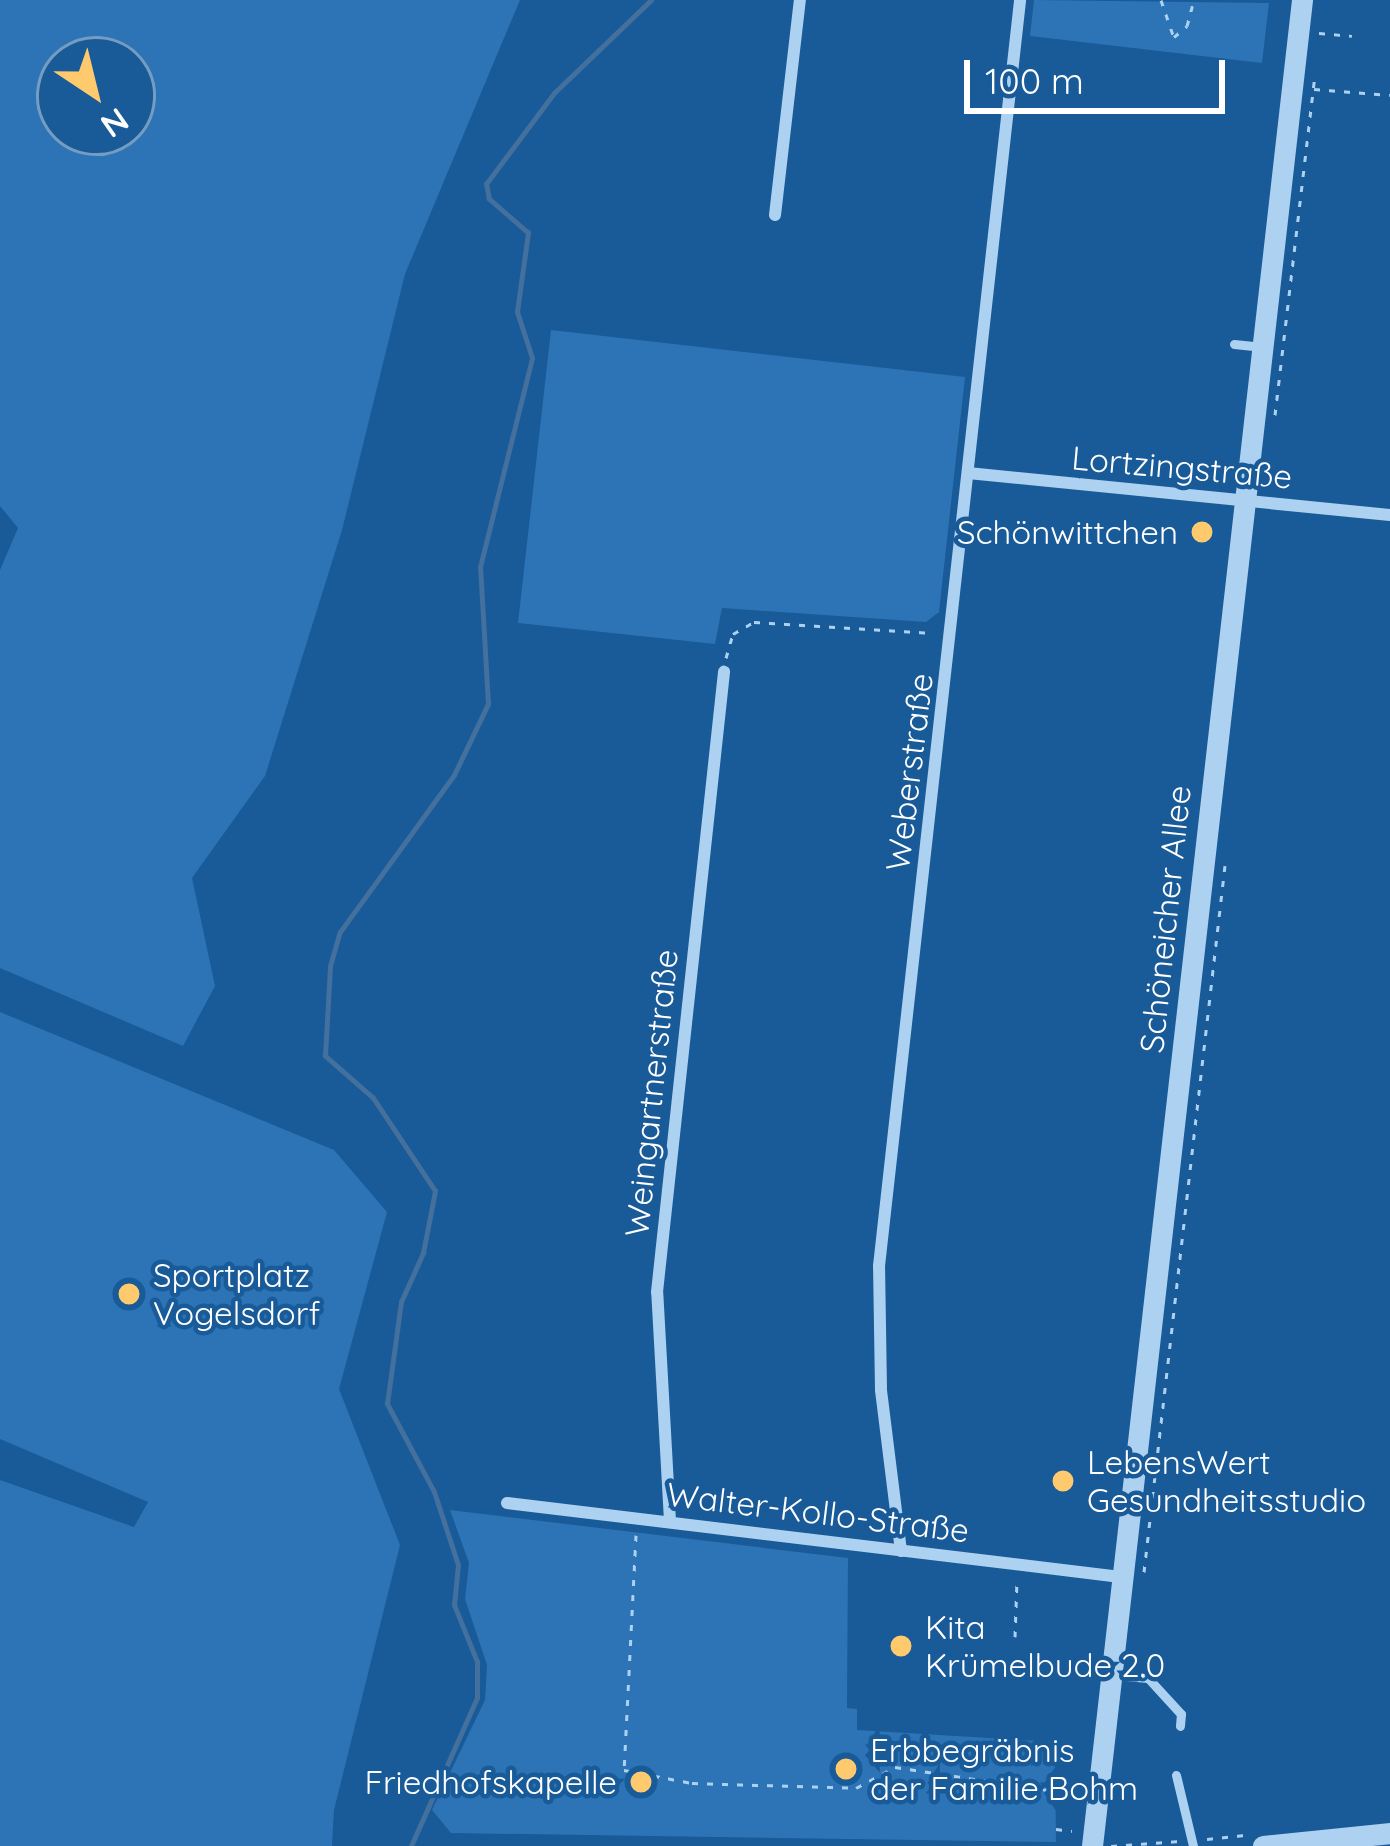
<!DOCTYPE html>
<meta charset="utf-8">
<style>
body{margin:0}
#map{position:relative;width:1390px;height:1846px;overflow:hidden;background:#195a98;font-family:Quicksand,sans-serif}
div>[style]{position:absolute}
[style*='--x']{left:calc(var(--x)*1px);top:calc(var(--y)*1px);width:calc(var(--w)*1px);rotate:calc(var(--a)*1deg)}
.green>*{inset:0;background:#2c74b6}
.stream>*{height:4.5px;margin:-2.25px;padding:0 2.25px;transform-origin:2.25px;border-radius:2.25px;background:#43709d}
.path>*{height:3px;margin-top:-1.5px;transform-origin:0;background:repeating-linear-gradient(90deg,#add1f1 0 6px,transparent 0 15px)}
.service>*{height:9px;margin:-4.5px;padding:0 4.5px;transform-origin:4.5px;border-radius:4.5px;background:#add1f1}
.minor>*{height:12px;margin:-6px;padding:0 6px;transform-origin:6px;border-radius:6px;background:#add1f1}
.tertiary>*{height:21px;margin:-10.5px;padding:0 10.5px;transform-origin:10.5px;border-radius:10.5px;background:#add1f1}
.dots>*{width:33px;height:33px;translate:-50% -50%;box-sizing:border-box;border:6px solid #195a98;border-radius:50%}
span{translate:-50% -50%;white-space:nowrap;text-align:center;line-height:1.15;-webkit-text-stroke:9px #195a98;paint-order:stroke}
.street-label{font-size:33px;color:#fff}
.poi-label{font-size:33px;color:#fff}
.right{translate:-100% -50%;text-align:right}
.left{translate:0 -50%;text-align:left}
.north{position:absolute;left:36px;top:36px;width:120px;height:120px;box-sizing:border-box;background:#195a98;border:3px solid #759cc1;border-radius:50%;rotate:145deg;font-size:33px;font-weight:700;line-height:48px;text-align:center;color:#fff}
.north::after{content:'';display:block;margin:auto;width:42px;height:54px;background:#ffca6d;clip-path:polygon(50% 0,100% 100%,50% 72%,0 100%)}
.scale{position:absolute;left:964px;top:60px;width:261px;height:54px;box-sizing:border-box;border:6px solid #fff;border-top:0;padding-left:15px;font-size:36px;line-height:42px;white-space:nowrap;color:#fff;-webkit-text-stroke:9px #195a98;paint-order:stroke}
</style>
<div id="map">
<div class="green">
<i style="clip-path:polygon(evenodd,0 0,520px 0,405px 274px,342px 530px,265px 776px,192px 878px,215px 986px,183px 1046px,0 968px,0 570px,18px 528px,0 506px,0 0,60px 60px,132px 60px,132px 132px,60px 132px,60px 60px)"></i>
<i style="clip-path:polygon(1034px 0,1269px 3px,1262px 63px,1030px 36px)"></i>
<i style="clip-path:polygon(551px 330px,965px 377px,939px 612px,926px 622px,722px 608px,715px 644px,518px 623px)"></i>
<i style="clip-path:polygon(0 1012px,334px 1150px,387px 1212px,339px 1389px,400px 1545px,334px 1810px,332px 1846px,0 1846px,0 1480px,134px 1527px,148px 1502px,0 1439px)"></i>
<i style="clip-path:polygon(450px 1510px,848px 1558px,847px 1708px,857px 1709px,857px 1730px,1055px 1742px,1056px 1842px,451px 1833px,432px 1810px,485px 1700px,487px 1665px,465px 1599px,469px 1563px)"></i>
</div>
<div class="stream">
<i style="--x:411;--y:1846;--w:162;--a:-66"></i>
<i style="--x:477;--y:1698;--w:36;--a:-90"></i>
<i style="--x:477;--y:1662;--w:61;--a:-112"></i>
<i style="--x:454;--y:1605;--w:40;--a:-84.3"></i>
<i style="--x:458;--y:1565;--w:77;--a:-108.2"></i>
<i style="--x:434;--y:1492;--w:100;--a:-118.1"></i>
<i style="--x:387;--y:1404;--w:103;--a:-82.2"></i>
<i style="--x:401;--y:1302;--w:54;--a:-65.8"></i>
<i style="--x:423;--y:1253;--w:63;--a:-79"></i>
<i style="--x:435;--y:1191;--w:112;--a:-123.7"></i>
<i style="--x:373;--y:1098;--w:64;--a:-138.8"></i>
<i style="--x:325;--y:1056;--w:90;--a:-86.8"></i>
<i style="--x:330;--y:966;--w:35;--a:-74"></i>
<i style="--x:340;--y:932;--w:194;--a:-54"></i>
<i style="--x:454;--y:775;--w:79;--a:-64.4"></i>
<i style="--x:488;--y:704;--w:137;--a:-93.3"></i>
<i style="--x:480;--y:567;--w:215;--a:-76"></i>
<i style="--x:532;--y:358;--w:48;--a:-108.1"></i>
<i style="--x:517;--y:312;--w:80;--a:-82.1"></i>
<i style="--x:528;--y:233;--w:52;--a:-138.9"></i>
<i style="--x:489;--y:199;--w:15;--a:-101"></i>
<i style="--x:486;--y:184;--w:114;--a:-53.2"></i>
<i style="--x:554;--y:93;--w:134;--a:-43.8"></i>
</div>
<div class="path">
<i style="--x:1161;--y:0;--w:39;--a:71"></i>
<i style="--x:1174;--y:37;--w:17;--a:-40"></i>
<i style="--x:1187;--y:26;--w:27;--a:-75"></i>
<i style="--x:1319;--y:33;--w:33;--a:5"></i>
<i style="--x:1314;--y:89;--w:76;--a:4.5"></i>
<i style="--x:1275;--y:415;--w:344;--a:-83.3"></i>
<i style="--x:726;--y:658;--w:25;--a:-74"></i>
<i style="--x:733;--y:634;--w:24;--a:-30"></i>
<i style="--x:754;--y:622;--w:179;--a:3.5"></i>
<i style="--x:636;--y:1535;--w:235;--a:92.9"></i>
<i style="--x:624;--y:1770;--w:69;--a:10.8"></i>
<i style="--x:692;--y:1783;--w:164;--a:1.7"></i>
<i style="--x:856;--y:1788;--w:44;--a:-28.3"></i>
<i style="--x:895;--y:1767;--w:161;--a:8.6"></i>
<i style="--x:1144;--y:1572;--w:711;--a:-83.46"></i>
<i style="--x:1015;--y:1637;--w:57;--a:-88"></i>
<i style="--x:1056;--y:1829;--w:16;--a:7"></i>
<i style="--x:1207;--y:1839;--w:38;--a:-6"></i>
<i style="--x:1111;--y:1846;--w:69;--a:-4.1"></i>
</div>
<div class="service">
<i style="--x:1234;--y:344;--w:29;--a:6"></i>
<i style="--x:1112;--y:1675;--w:36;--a:5"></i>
<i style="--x:1148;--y:1678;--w:49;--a:47.5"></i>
<i style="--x:1181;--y:1714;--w:12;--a:95"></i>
<i style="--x:1176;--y:1775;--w:73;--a:76.5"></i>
</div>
<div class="minor">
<i style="--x:775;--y:215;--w:216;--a:-83.4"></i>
<i style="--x:968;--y:473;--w:424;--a:5.7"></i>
<i style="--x:507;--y:1503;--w:618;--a:6.87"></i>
<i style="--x:670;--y:1521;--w:229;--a:-93.2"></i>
<i style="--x:657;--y:1292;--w:624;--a:-83.83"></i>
<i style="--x:901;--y:1551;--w:162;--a:-97.1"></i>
<i style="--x:881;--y:1390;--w:124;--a:-90.9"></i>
<i style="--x:879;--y:1266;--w:1274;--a:-83.64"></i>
</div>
<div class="tertiary">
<i style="--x:1092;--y:1846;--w:1858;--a:-83.51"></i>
<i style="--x:1263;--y:1846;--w:128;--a:-5.8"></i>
</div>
<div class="dots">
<i style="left:1202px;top:532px;background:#ffca6d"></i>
<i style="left:129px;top:1294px;background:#ffca6d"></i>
<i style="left:1063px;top:1481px;background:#ffca6d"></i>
<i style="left:901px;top:1646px;background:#ffca6d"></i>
<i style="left:846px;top:1769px;background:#ffca6d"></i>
<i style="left:641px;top:1782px;background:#ffca6d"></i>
</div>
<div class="street-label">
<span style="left:1182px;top:467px;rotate:5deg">Lortzingstraße</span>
<span style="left:909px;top:772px;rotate:-83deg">Weberstraße</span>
<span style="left:1165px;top:919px;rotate:-84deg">Schöneicher Allee</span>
<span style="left:651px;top:1093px;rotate:-84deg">Weingartnerstraße</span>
<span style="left:818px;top:1512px;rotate:7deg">Walter-Kollo-Straße</span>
</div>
<div class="poi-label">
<span class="right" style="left:1178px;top:532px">Schönwittchen</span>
<span class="left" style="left:153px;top:1294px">Sportplatz<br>Vogelsdorf</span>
<span class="left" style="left:1087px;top:1481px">LebensWert<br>Gesundheitsstudio</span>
<span class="left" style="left:925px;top:1646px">Kita<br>Krümelbude 2.0</span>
<span class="left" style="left:870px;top:1769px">Erbbegräbnis<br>der Familie Bohm</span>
<span class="right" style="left:617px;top:1782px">Friedhofskapelle</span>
</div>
<div class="north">N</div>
<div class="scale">100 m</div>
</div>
